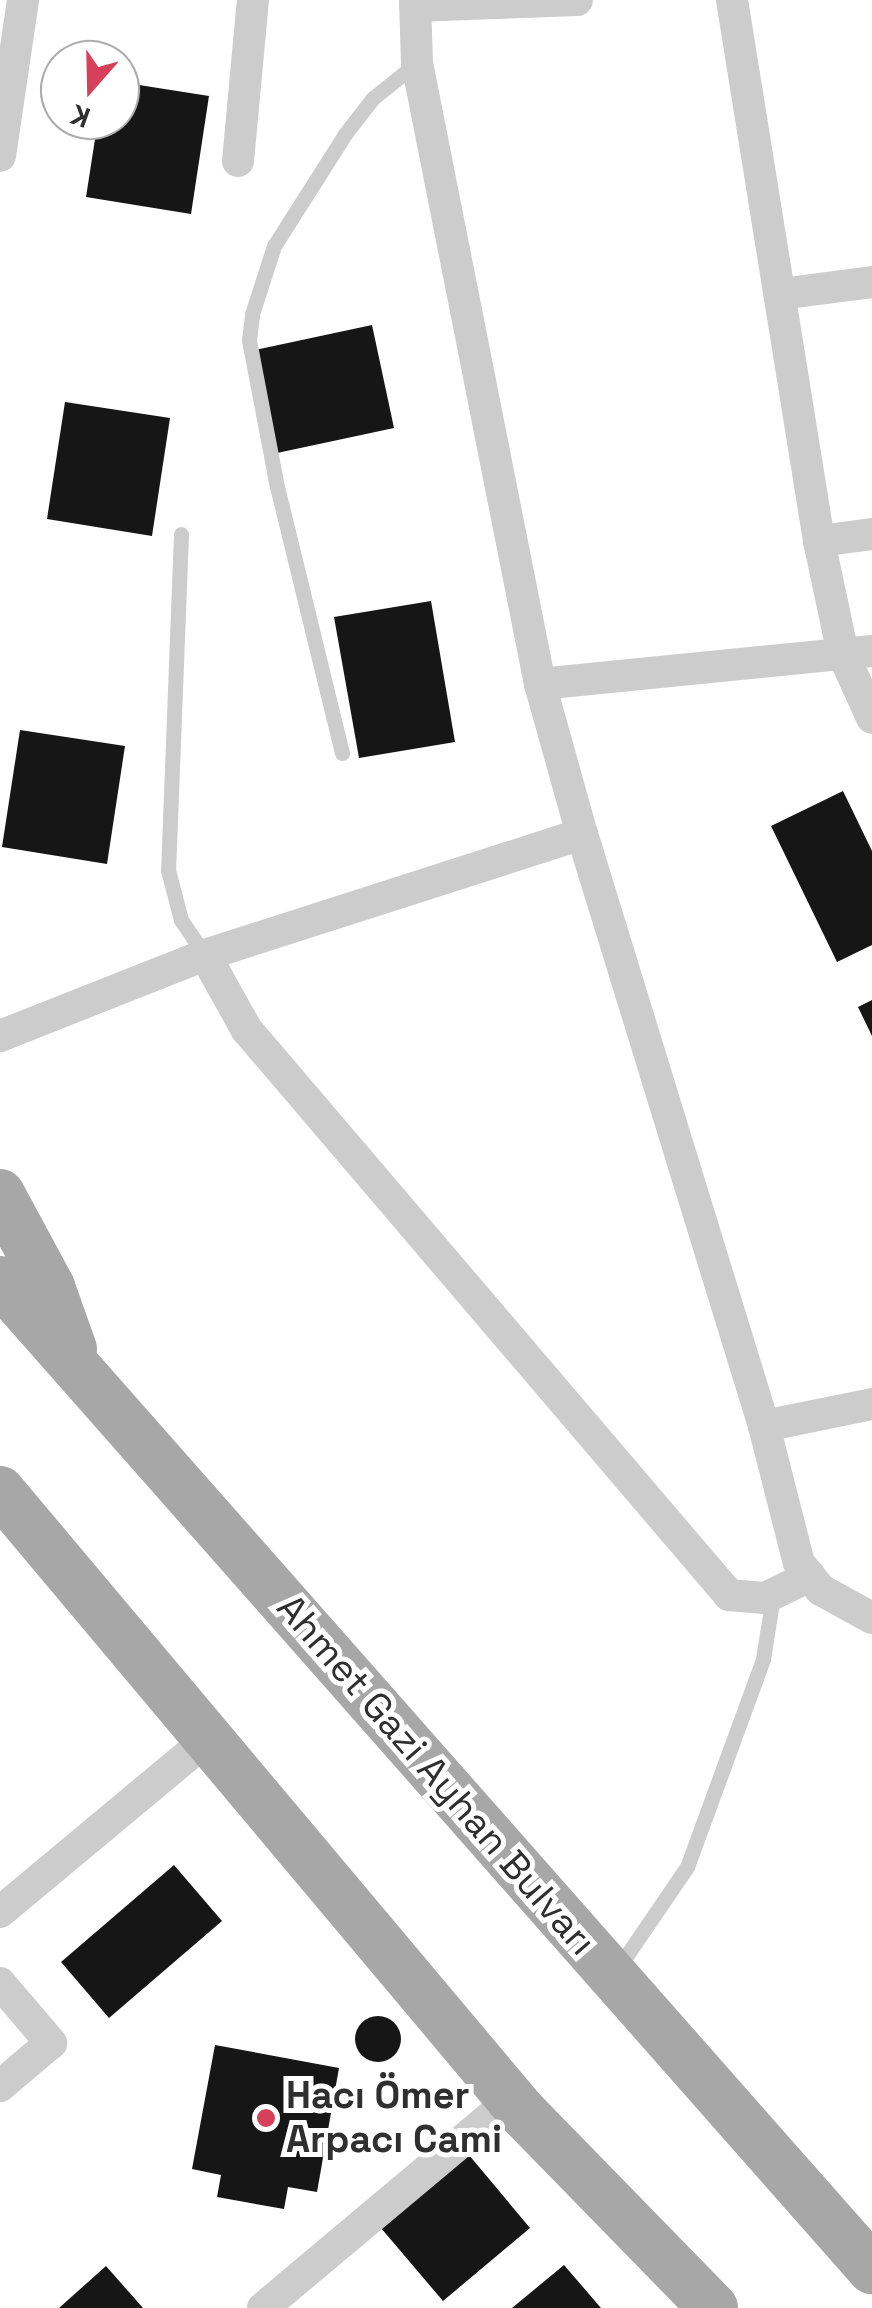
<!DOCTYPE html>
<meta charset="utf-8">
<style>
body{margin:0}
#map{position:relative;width:872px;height:2308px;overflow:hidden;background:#fff;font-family:"Space Grotesk",sans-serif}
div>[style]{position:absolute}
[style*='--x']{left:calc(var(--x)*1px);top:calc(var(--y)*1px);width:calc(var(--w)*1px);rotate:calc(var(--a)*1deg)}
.building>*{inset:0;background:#161616}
.round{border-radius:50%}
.service>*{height:15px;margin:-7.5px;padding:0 7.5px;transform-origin:7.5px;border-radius:7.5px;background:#ccc}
.minor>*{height:32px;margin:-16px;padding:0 16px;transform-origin:16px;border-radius:16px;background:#ccc}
.primary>*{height:50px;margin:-25px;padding:0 25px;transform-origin:25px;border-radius:25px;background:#a7a7a7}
.dots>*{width:28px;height:28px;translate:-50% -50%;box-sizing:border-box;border:5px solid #fff;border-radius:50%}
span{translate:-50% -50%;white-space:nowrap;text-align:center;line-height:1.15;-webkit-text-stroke:10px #fff;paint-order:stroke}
.street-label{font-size:38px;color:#2f2f2f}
.poi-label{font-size:38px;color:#2f2f2f;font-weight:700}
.left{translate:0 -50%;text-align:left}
.north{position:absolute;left:40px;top:40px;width:100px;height:100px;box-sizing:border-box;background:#fff;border:2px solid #acacac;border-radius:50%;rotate:200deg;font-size:28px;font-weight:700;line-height:40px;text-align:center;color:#2f2f2f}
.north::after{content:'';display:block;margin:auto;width:35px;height:45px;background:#d6405a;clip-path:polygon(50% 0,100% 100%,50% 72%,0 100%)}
</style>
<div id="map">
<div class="building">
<i style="clip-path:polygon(120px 82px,209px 96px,191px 214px,86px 197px,98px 120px,120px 120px)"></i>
<i style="clip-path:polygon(372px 325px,394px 428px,277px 453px,255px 350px)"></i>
<i style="clip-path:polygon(65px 402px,170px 418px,152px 536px,47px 519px)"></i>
<i style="clip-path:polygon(431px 601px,455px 742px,359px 758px,334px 617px)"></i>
<i style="clip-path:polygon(20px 730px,125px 746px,107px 864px,2px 847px)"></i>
<i style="clip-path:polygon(843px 791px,872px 851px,872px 945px,837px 962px,771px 826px)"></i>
<i style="clip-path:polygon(872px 1000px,872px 1036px,858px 1007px)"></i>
<i style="clip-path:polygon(174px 1865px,222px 1921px,109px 2018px,61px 1962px)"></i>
<i class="round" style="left:355px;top:2016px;width:46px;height:46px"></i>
<i style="clip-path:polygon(215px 2045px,339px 2068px,317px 2192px,288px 2187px,284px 2209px,217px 2197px,221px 2175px,192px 2169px)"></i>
<i style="clip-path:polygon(469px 2155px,530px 2228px,443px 2301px,381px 2228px)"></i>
<i style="clip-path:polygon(564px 2265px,601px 2308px,512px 2308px)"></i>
<i style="clip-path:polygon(106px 2266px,143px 2308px,59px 2308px)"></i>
</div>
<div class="service">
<i style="--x:181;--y:534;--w:336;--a:92.2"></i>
<i style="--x:168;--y:870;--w:52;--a:75.4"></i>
<i style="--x:181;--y:920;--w:42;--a:55.6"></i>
<i style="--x:342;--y:753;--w:274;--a:-103.7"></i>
<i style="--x:277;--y:487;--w:150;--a:-100.8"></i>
<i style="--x:249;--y:340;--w:26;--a:-83"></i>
<i style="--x:252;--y:314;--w:71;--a:-72.1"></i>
<i style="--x:274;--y:246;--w:133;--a:-57.6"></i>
<i style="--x:345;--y:134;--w:46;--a:-52.1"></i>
<i style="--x:373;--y:98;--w:56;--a:-38.5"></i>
<i style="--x:618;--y:1968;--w:122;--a:-55.7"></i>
<i style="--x:687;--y:1867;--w:221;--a:-69.9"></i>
<i style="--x:763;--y:1659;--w:64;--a:-81"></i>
</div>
<div class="minor">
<i style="--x:415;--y:0;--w:63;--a:88.2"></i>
<i style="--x:417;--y:63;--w:633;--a:78.8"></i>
<i style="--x:540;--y:684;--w:156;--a:74.4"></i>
<i style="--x:582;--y:834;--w:619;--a:72.91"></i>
<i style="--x:764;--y:1426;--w:141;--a:75.7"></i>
<i style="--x:799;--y:1563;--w:35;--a:51"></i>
<i style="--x:821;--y:1590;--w:58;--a:28.8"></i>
<i style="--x:732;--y:0;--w:548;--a:80.86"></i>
<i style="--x:819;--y:541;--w:116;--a:78"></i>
<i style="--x:843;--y:654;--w:70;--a:65.6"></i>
<i style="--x:415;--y:6;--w:162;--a:-2.1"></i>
<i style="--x:0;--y:156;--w:158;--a:-81.6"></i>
<i style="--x:238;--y:161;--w:162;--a:-84.7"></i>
<i style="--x:780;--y:294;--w:93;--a:-7.4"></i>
<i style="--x:819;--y:541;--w:53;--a:-7.5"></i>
<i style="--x:540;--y:684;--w:334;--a:-5.7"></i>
<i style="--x:205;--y:955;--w:86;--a:60.8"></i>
<i style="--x:247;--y:1030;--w:743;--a:49.53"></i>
<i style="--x:729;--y:1595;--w:36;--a:5"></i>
<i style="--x:765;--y:1598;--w:50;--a:-26.1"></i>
<i style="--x:0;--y:1036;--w:220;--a:-21.6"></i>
<i style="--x:205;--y:955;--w:396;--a:-17.8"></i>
<i style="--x:764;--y:1426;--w:110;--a:-11.5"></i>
<i style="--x:0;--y:1912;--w:271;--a:-39.8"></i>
<i style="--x:0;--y:1983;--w:79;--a:49.6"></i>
<i style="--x:51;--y:2043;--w:67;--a:139.9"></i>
<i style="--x:263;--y:2308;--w:325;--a:-40"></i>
</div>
<div class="primary">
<i style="--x:0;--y:1194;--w:106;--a:61.7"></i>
<i style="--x:50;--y:1287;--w:66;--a:70.5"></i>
<i style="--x:0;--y:1281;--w:1318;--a:48.57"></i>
<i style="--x:0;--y:1491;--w:810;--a:49.96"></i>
<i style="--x:521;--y:2111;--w:275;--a:45.7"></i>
</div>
<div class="dots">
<i style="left:266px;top:2118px;background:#d6405a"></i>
</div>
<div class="street-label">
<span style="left:436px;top:1775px;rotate:49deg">Ahmet Gazi Ayhan Bulvarı</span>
</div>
<div class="poi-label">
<span class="left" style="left:286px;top:2118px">Hacı Ömer<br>Arpacı Cami</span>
</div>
<div class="north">K</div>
</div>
